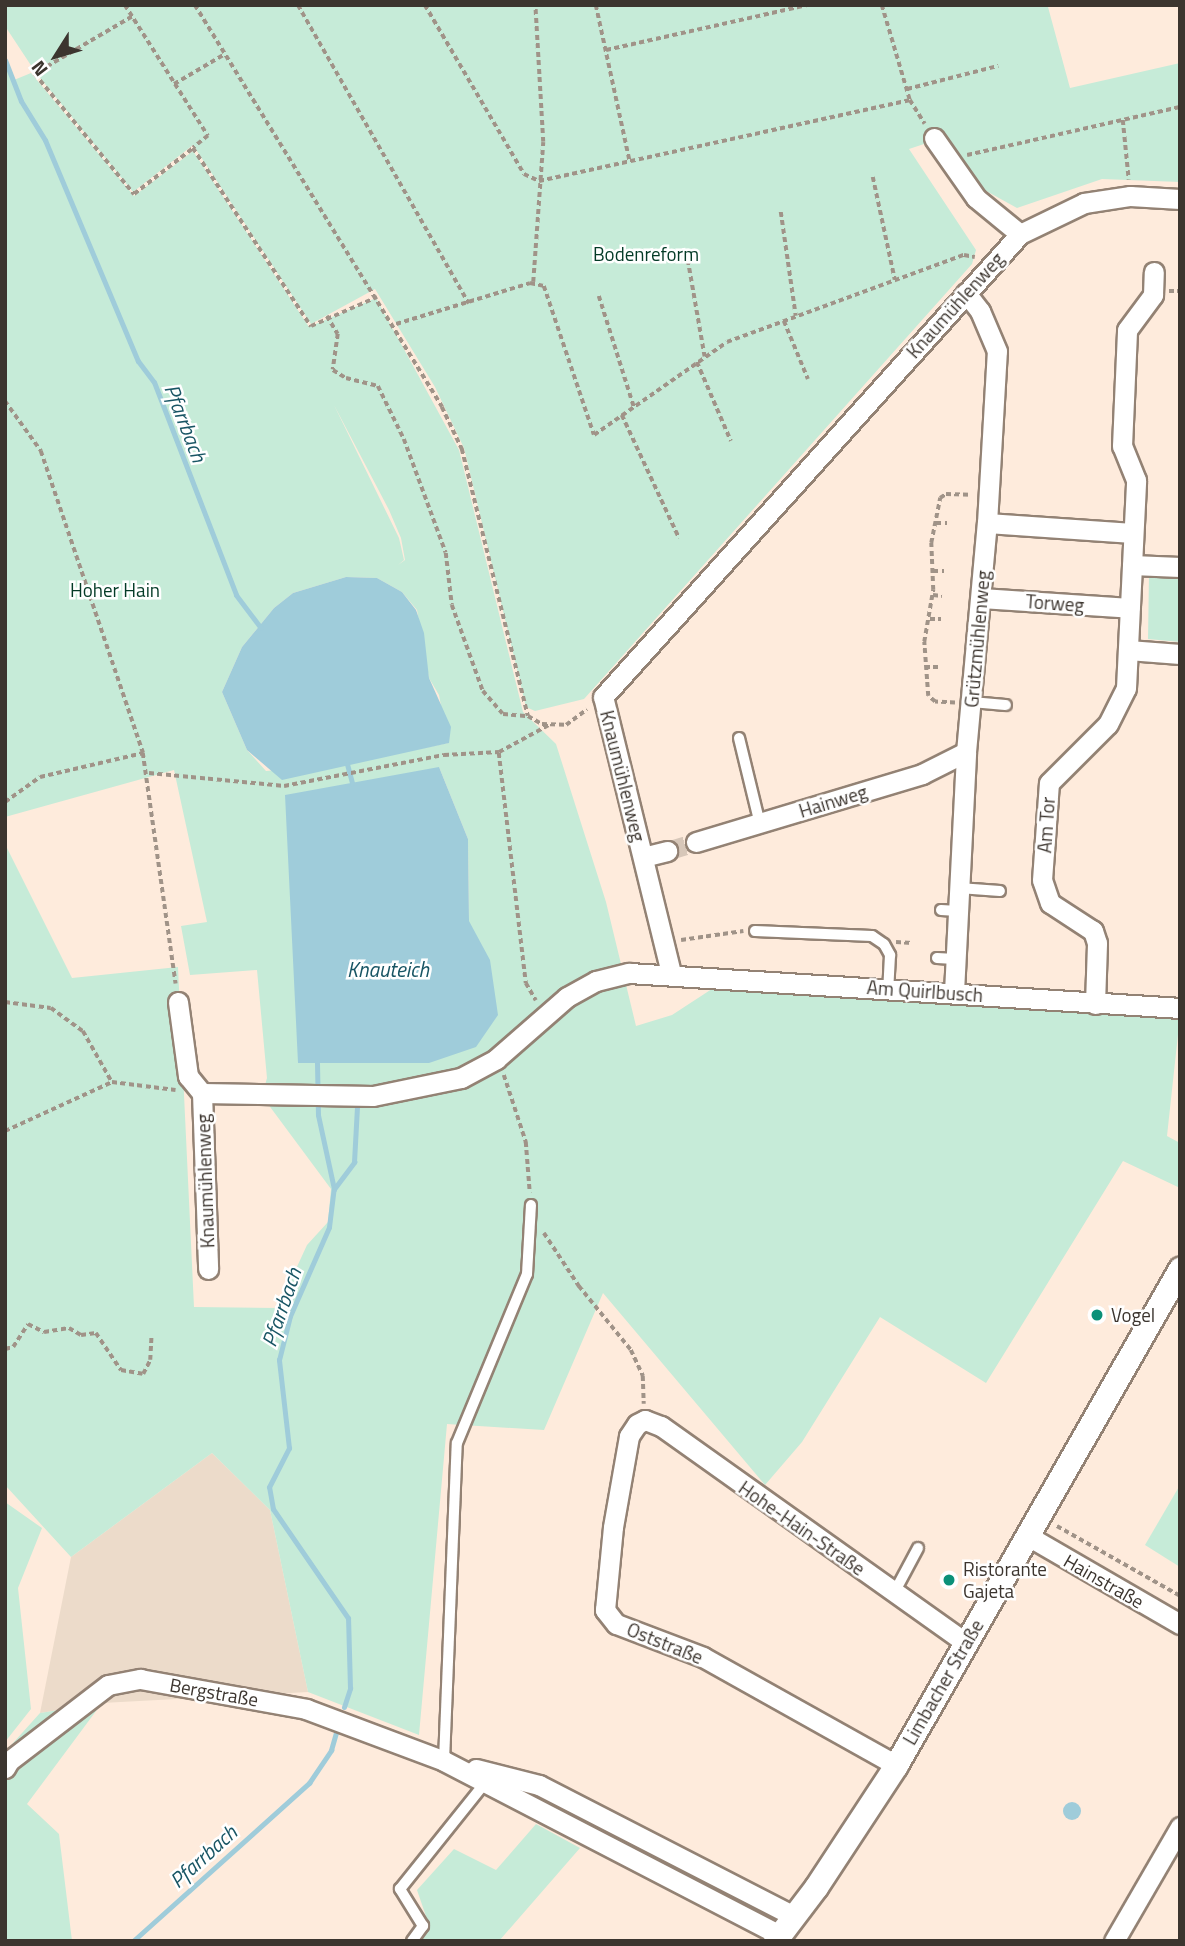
<!DOCTYPE html>
<meta charset="utf-8">
<style>
body{margin:0}
#map{position:relative;width:1185px;height:1946px;overflow:hidden;background:#feebdc;font-family:"Titillium Web",sans-serif}
div>[style]{position:absolute}
[style*='--x']{left:calc(var(--x)*1px);top:calc(var(--y)*1px);width:calc(var(--w)*1px);rotate:calc(var(--a)*1deg)}
.commercial>*{inset:0;background:#ecdbca}
.green>*{inset:0;background:#c6ebd8}
.water>*{inset:0;background:#9fccda}
.round{border-radius:50%}
.stream>*{height:5px;margin:-2.5px;padding:0 2.5px;transform-origin:2.5px;border-radius:2.5px;background:#9fccda}
.minor-tunnel>*{height:19px;margin-top:-9.5px;transform-origin:0;background:repeating-linear-gradient(90deg,#d7c7b9 0 19px,transparent 0 29px)}
.path>*{height:3.5px;margin-top:-1.75px;transform-origin:0;background:repeating-linear-gradient(90deg,#a09388 0 5px,transparent 0 8.5px)}
.roads{filter:drop-shadow(2px 0 #938274) drop-shadow(-2px 0 #938274) drop-shadow(0 2px #938274) drop-shadow(0 -2px #938274)}
.service>*{height:10px;margin:-5px;padding:0 5px;transform-origin:5px;border-radius:5px;background:#fff}
.minor>*{height:19px;margin:-9.5px;padding:0 9.5px;transform-origin:9.5px;border-radius:9.5px;background:#fff}
.tertiary>*{height:23px;margin:-11.5px;padding:0 11.5px;transform-origin:11.5px;border-radius:11.5px;background:#fff}
.dots>*{width:19px;height:19px;translate:-50% -50%;box-sizing:border-box;border:4px solid #fff;border-radius:50%}
span{translate:-50% -50%;white-space:nowrap;text-align:center;line-height:1.15;-webkit-text-stroke:5px #fff;paint-order:stroke}
.park-label{font-size:19px;color:#033a26}
.street-label{font-size:19px;color:#3c352f}
.poi-label{font-size:19px;color:#3c352f}
.left{translate:0 -50%;text-align:left}
.water-label{font-size:21px;color:#185564;font-style:italic}
.frame{position:absolute;inset:0;border:7px solid #3c352f;pointer-events:none}
.north{position:absolute;left:21px;top:21px;width:70px;height:70px;-webkit-text-stroke:5px #fff;paint-order:stroke;rotate:233deg;font-size:19px;font-weight:700;line-height:28px;text-align:center;color:#3c352f}
.north::after{content:'';display:block;margin:auto;width:24px;height:32px;background:#3c352f;clip-path:polygon(50% 0,100% 100%,50% 72%,0 100%)}
</style>
<div id="map">
<div class="commercial">
<i style="clip-path:polygon(212px 1453px,270px 1510px,308px 1692px,102px 1703px,40px 1713px,71px 1557px)"></i>
</div>
<div class="green">
<i style="clip-path:polygon(5px 5px,1053px 5px,1048px 7px,1070px 88px,1180px 63px,1180px 182px,1102px 179px,1017px 208px,979px 187px,942px 138px,909px 149px,976px 250px,972px 264px,584px 699px,535px 711px,526px 707px,464px 448px,435px 387px,375px 289px,311px 324px,193px 145px,133px 192px,36px 73px,5px 26px)"></i>
<i style="clip-path:polygon(evenodd,5px 67px,14px 80px,31px 73px,134px 196px,193px 151px,309px 327px,376px 298px,459px 450px,523px 712px,556px 744px,606px 902px,636px 1026px,672px 1015px,718px 985px,1180px 1016px,1167px 1136px,1180px 1143px,1180px 1188px,1123px 1161px,986px 1383px,880px 1317px,802px 1442px,765px 1485px,603px 1293px,544px 1430px,447px 1424px,419px 1735px,308px 1692px,270px 1510px,212px 1453px,71px 1557px,5px 1485px,5px 844px,72px 978px,178px 967px,194px 1307px,278px 1308px,307px 1245px,328px 1222px,331px 1189px,262px 1096px,267px 1078px,257px 970px,190px 975px,181px 926px,207px 922px,174px 770px,5px 817px,5px 67px,334px 405px,389px 510px,401px 538px,405px 560px,398px 565px,404px 560px,399px 538px,334px 405px,5px 67px,346px 577px,377px 578px,402px 592px,417px 610px,429px 678px,439px 695px,448px 743px,347px 764px,266px 771px,247px 750px,222px 692px,242px 647px,274px 608px,293px 593px,346px 577px,5px 67px,439px 767px,468px 839px,469px 921px,439px 767px)"></i>
<i style="clip-path:polygon(1149px 576px,1180px 577px,1180px 642px,1148px 639px)"></i>
<i style="clip-path:polygon(1180px 1485px,1180px 1567px,1145px 1545px)"></i>
<i style="clip-path:polygon(5px 1502px,42px 1528px,18px 1588px,31px 1709px,5px 1742px)"></i>
<i style="clip-path:polygon(102px 1703px,27px 1804px,59px 1834px,72px 1941px,5px 1941px,5px 1752px,40px 1713px)"></i>
<i style="clip-path:polygon(536px 1824px,580px 1848px,499px 1941px,421px 1941px,430px 1928px,417px 1890px,454px 1849px,496px 1870px)"></i>
</div>
<div class="water">
<i style="clip-path:polygon(346px 577px,377px 578px,402px 592px,416px 610px,424px 633px,429px 678px,451px 727px,449px 743px,282px 780px,247px 750px,222px 692px,242px 647px,274px 608px,293px 593px)"></i>
<i style="clip-path:polygon(439px 767px,468px 839px,469px 921px,490px 960px,498px 1015px,476px 1047px,429px 1063px,298px 1063px,285px 795px)"></i>
<i class="round" style="left:1063px;top:1802px;width:18px;height:18px"></i>
</div>
<div class="stream">
<i style="--x:5;--y:60;--w:44;--a:68.7"></i>
<i style="--x:21;--y:101;--w:46;--a:58.4"></i>
<i style="--x:45;--y:140;--w:240;--a:67.2"></i>
<i style="--x:138;--y:361;--w:26;--a:53"></i>
<i style="--x:154;--y:382;--w:228;--a:68.9"></i>
<i style="--x:236;--y:595;--w:41;--a:52.9"></i>
<i style="--x:347;--y:764;--w:20;--a:75"></i>
<i style="--x:317;--y:1063;--w:52;--a:88.9"></i>
<i style="--x:318;--y:1115;--w:76;--a:77.8"></i>
<i style="--x:344;--y:1707;--w:20;--a:-72"></i>
<i style="--x:350;--y:1688;--w:70;--a:-91.6"></i>
<i style="--x:348;--y:1618;--w:132;--a:-124.5"></i>
<i style="--x:273;--y:1509;--w:22;--a:-100"></i>
<i style="--x:269;--y:1487;--w:44;--a:-62.9"></i>
<i style="--x:289;--y:1448;--w:89;--a:-96.5"></i>
<i style="--x:279;--y:1360;--w:45;--a:-76"></i>
<i style="--x:290;--y:1316;--w:97;--a:-66.3"></i>
<i style="--x:329;--y:1227;--w:38;--a:-83"></i>
<i style="--x:334;--y:1189;--w:34;--a:-53"></i>
<i style="--x:354;--y:1162;--w:55;--a:-86.9"></i>
<i style="--x:133;--y:1941;--w:237;--a:-41.9"></i>
<i style="--x:309;--y:1783;--w:40;--a:-56"></i>
<i style="--x:331;--y:1750;--w:26;--a:-74"></i>
</div>
<div class="minor-tunnel">
<i style="--x:667;--y:851;--w:30;--a:-17"></i>
</div>
<div class="path">
<i style="--x:125;--y:5;--w:155;--a:57.6"></i>
<i style="--x:208;--y:136;--w:19;--a:141"></i>
<i style="--x:195;--y:5;--w:472;--a:58.4"></i>
<i style="--x:442;--y:407;--w:47;--a:64.5"></i>
<i style="--x:462;--y:449;--w:275;--a:76.1"></i>
<i style="--x:528;--y:716;--w:16;--a:30"></i>
<i style="--x:542;--y:724;--w:24;--a:2"></i>
<i style="--x:566;--y:725;--w:26;--a:-37"></i>
<i style="--x:298;--y:5;--w:344;--a:60.2"></i>
<i style="--x:425;--y:5;--w:196;--a:59.6"></i>
<i style="--x:524;--y:174;--w:17;--a:25"></i>
<i style="--x:539;--y:181;--w:380;--a:-12.3"></i>
<i style="--x:596;--y:5;--w:161;--a:77.8"></i>
<i style="--x:882;--y:5;--w:99;--a:73.6"></i>
<i style="--x:910;--y:100;--w:28;--a:58"></i>
<i style="--x:132;--y:17;--w:113;--a:149.6"></i>
<i style="--x:35;--y:74;--w:156;--a:50.5"></i>
<i style="--x:134;--y:194;--w:75;--a:-37.9"></i>
<i style="--x:193;--y:148;--w:214;--a:56.5"></i>
<i style="--x:311;--y:326;--w:72;--a:-23.7"></i>
<i style="--x:606;--y:50;--w:207;--a:-12.6"></i>
<i style="--x:174;--y:84;--w:59;--a:-30.5"></i>
<i style="--x:907;--y:89;--w:94;--a:-14.2"></i>
<i style="--x:1123;--y:120;--w:60;--a:84.3"></i>
<i style="--x:967;--y:155;--w:218;--a:-12.7"></i>
<i style="--x:873;--y:177;--w:105;--a:77.9"></i>
<i style="--x:781;--y:212;--w:105;--a:81.8"></i>
<i style="--x:688;--y:260;--w:98;--a:80.1"></i>
<i style="--x:533;--y:282;--w:140;--a:-85.9"></i>
<i style="--x:543;--y:142;--w:137;--a:-93.3"></i>
<i style="--x:1169;--y:291;--w:11;--a:0"></i>
<i style="--x:599;--y:296;--w:116;--a:72.5"></i>
<i style="--x:327;--y:316;--w:21;--a:59"></i>
<i style="--x:338;--y:334;--w:36;--a:98"></i>
<i style="--x:333;--y:370;--w:15;--a:32"></i>
<i style="--x:346;--y:378;--w:33;--a:14"></i>
<i style="--x:378;--y:386;--w:59;--a:63.9"></i>
<i style="--x:404;--y:439;--w:121;--a:69.8"></i>
<i style="--x:446;--y:553;--w:52;--a:83.4"></i>
<i style="--x:452;--y:605;--w:91;--a:70.2"></i>
<i style="--x:483;--y:691;--w:30;--a:49"></i>
<i style="--x:503;--y:714;--w:25;--a:5"></i>
<i style="--x:784;--y:321;--w:63;--a:67.5"></i>
<i style="--x:396;--y:324;--w:140;--a:-17"></i>
<i style="--x:530;--y:283;--w:14;--a:12"></i>
<i style="--x:544;--y:286;--w:157;--a:71.4"></i>
<i style="--x:594;--y:435;--w:162;--a:-35"></i>
<i style="--x:727;--y:342;--w:252;--a:-20.2"></i>
<i style="--x:964;--y:255;--w:11;--a:10"></i>
<i style="--x:697;--y:362;--w:86;--a:66.7"></i>
<i style="--x:5;--y:401;--w:62;--a:54.2"></i>
<i style="--x:41;--y:451;--w:319;--a:71.3"></i>
<i style="--x:143;--y:753;--w:233;--a:81.9"></i>
<i style="--x:622;--y:415;--w:136;--a:65.1"></i>
<i style="--x:936;--y:523;--w:11;--a:0"></i>
<i style="--x:933;--y:571;--w:11;--a:0"></i>
<i style="--x:933;--y:595;--w:9;--a:6"></i>
<i style="--x:930;--y:619;--w:11;--a:0"></i>
<i style="--x:925;--y:667;--w:13;--a:0"></i>
<i style="--x:955;--y:703;--w:20;--a:-177"></i>
<i style="--x:935;--y:702;--w:9;--a:-139"></i>
<i style="--x:928;--y:696;--w:54;--a:-94.2"></i>
<i style="--x:924;--y:642;--w:53;--a:-80.2"></i>
<i style="--x:933;--y:590;--w:47;--a:-92.4"></i>
<i style="--x:931;--y:543;--w:46;--a:-78.7"></i>
<i style="--x:940;--y:498;--w:7;--a:-34"></i>
<i style="--x:946;--y:494;--w:25;--a:2"></i>
<i style="--x:499;--y:753;--w:232;--a:83.3"></i>
<i style="--x:526;--y:983;--w:20;--a:60"></i>
<i style="--x:149;--y:773;--w:136;--a:5.5"></i>
<i style="--x:284;--y:786;--w:163;--a:-11"></i>
<i style="--x:444;--y:755;--w:55;--a:-3.1"></i>
<i style="--x:499;--y:752;--w:57;--a:-28.4"></i>
<i style="--x:5;--y:802;--w:43;--a:-35.5"></i>
<i style="--x:40;--y:777;--w:106;--a:-13.1"></i>
<i style="--x:681;--y:940;--w:63;--a:-8.3"></i>
<i style="--x:896;--y:942;--w:16;--a:4"></i>
<i style="--x:5;--y:1002;--w:46;--a:7.4"></i>
<i style="--x:51;--y:1008;--w:39;--a:36"></i>
<i style="--x:83;--y:1031;--w:59;--a:60.4"></i>
<i style="--x:504;--y:1075;--w:71;--a:71.8"></i>
<i style="--x:526;--y:1142;--w:51;--a:85.5"></i>
<i style="--x:5;--y:1131;--w:118;--a:-24.6"></i>
<i style="--x:112;--y:1082;--w:64;--a:7.1"></i>
<i style="--x:544;--y:1233;--w:64;--a:56.6"></i>
<i style="--x:579;--y:1286;--w:82;--a:50.9"></i>
<i style="--x:631;--y:1350;--w:29;--a:65"></i>
<i style="--x:643;--y:1376;--w:28;--a:88"></i>
<i style="--x:5;--y:1349;--w:8;--a:-14"></i>
<i style="--x:13;--y:1347;--w:27;--a:-57"></i>
<i style="--x:28;--y:1324;--w:18;--a:27"></i>
<i style="--x:44;--y:1332;--w:25;--a:-9"></i>
<i style="--x:69;--y:1328;--w:14;--a:30"></i>
<i style="--x:81;--y:1335;--w:15;--a:-8"></i>
<i style="--x:96;--y:1333;--w:45;--a:56"></i>
<i style="--x:121;--y:1370;--w:22;--a:10"></i>
<i style="--x:143;--y:1374;--w:16;--a:-63"></i>
<i style="--x:150;--y:1360;--w:22;--a:-87"></i>
<i style="--x:1057;--y:1526;--w:142;--a:29.6"></i>
</div>
<div class="roads">
<div class="service">
<i style="--x:971;--y:702;--w:35;--a:5"></i>
<i style="--x:739;--y:738;--w:89;--a:76.3"></i>
<i style="--x:959;--y:888;--w:41;--a:4.2"></i>
<i style="--x:941;--y:910;--w:17;--a:3"></i>
<i style="--x:755;--y:931;--w:117;--a:2.4"></i>
<i style="--x:872;--y:936;--w:14;--a:34"></i>
<i style="--x:884;--y:944;--w:13;--a:61"></i>
<i style="--x:890;--y:955;--w:34;--a:93"></i>
<i style="--x:937;--y:958;--w:18;--a:3"></i>
<i style="--x:894;--y:1593;--w:51;--a:-61.9"></i>
<i style="--x:444;--y:1761;--w:318;--a:-87.7"></i>
<i style="--x:457;--y:1443;--w:183;--a:-67.5"></i>
<i style="--x:527;--y:1274;--w:69;--a:-86.7"></i>
<i style="--x:412;--y:1941;--w:19;--a:-54"></i>
<i style="--x:423;--y:1926;--w:44;--a:-121.9"></i>
<i style="--x:400;--y:1889;--w:136;--a:-51.3"></i>
</div>
<div class="minor">
<i style="--x:934;--y:138;--w:73;--a:55"></i>
<i style="--x:976;--y:198;--w:57;--a:39.3"></i>
<i style="--x:987;--y:523;--w:146;--a:3.9"></i>
<i style="--x:1132;--y:565;--w:48;--a:2.4"></i>
<i style="--x:981;--y:598;--w:149;--a:3.8"></i>
<i style="--x:1128;--y:650;--w:52;--a:4.4"></i>
<i style="--x:696;--y:842;--w:236;--a:-16.7"></i>
<i style="--x:922;--y:774;--w:49;--a:-26.6"></i>
<i style="--x:643;--y:857;--w:25;--a:-14"></i>
<i style="--x:671;--y:973;--w:284;--a:-103.8"></i>
<i style="--x:603;--y:697;--w:623;--a:-47.99"></i>
<i style="--x:1020;--y:234;--w:71;--a:-25.8"></i>
<i style="--x:1084;--y:203;--w:47;--a:-8.7"></i>
<i style="--x:1130;--y:196;--w:50;--a:3.4"></i>
<i style="--x:954;--y:992;--w:240;--a:-87.1"></i>
<i style="--x:966;--y:752;--w:230;--a:-84.8"></i>
<i style="--x:987;--y:523;--w:172;--a:-86.7"></i>
<i style="--x:997;--y:351;--w:43;--a:-113"></i>
<i style="--x:980;--y:311;--w:23;--a:-128"></i>
<i style="--x:178;--y:1002;--w:75;--a:82.3"></i>
<i style="--x:188;--y:1076;--w:22;--a:51"></i>
<i style="--x:202;--y:1093;--w:176;--a:88"></i>
<i style="--x:1095;--y:1004;--w:61;--a:-88.1"></i>
<i style="--x:1097;--y:943;--w:13;--a:-108"></i>
<i style="--x:1093;--y:931;--w:51;--a:-146.9"></i>
<i style="--x:1050;--y:903;--w:24;--a:-109"></i>
<i style="--x:1042;--y:880;--w:97;--a:-85.9"></i>
<i style="--x:1049;--y:783;--w:83;--a:-45"></i>
<i style="--x:1108;--y:724;--w:40;--a:-63.4"></i>
<i style="--x:1126;--y:688;--w:208;--a:-87.2"></i>
<i style="--x:1136;--y:480;--w:37;--a:-112"></i>
<i style="--x:1122;--y:446;--w:116;--a:-87.5"></i>
<i style="--x:1127;--y:330;--w:44;--a:-53.4"></i>
<i style="--x:1153;--y:295;--w:23;--a:-88"></i>
<i style="--x:202;--y:1093;--w:171;--a:1"></i>
<i style="--x:373;--y:1096;--w:90;--a:-11.6"></i>
<i style="--x:461;--y:1078;--w:40;--a:-28"></i>
<i style="--x:496;--y:1059;--w:94;--a:-41.1"></i>
<i style="--x:567;--y:997;--w:33;--a:-29"></i>
<i style="--x:596;--y:981;--w:34;--a:-14"></i>
<i style="--x:629;--y:973;--w:552;--a:3.63"></i>
<i style="--x:1028;--y:1536;--w:176;--a:30.1"></i>
<i style="--x:896;--y:1765;--w:221;--a:-150.8"></i>
<i style="--x:703;--y:1657;--w:93;--a:-159.2"></i>
<i style="--x:616;--y:1624;--w:18;--a:-128"></i>
<i style="--x:605;--y:1610;--w:83;--a:-84.5"></i>
<i style="--x:613;--y:1527;--w:92;--a:-80"></i>
<i style="--x:629;--y:1436;--w:14;--a:-56"></i>
<i style="--x:637;--y:1424;--w:9;--a:-27"></i>
<i style="--x:645;--y:1420;--w:17;--a:21"></i>
<i style="--x:661;--y:1426;--w:374;--a:35.4"></i>
<i style="--x:5;--y:1768;--w:8;--a:-60"></i>
<i style="--x:9;--y:1761;--w:125;--a:-37.5"></i>
<i style="--x:108;--y:1685;--w:33;--a:-11"></i>
<i style="--x:140;--y:1679;--w:169;--a:10.2"></i>
<i style="--x:306;--y:1709;--w:147;--a:20.6"></i>
<i style="--x:444;--y:1761;--w:377;--a:27.4"></i>
<i style="--x:476;--y:1769;--w:65;--a:14.3"></i>
<i style="--x:539;--y:1785;--w:287;--a:27.2"></i>
<i style="--x:1114;--y:1941;--w:132;--a:-59.9"></i>
</div>
<div class="tertiary">
<i style="--x:775;--y:1941;--w:68;--a:-52.8"></i>
<i style="--x:816;--y:1887;--w:146;--a:-56.7"></i>
<i style="--x:896;--y:1765;--w:572;--a:-60.21"></i>
</div>
</div>
<div class="dots">
<i style="left:1097px;top:1315px;background:#0b9078"></i>
<i style="left:949px;top:1580px;background:#0b9078"></i>
</div>
<div class="park-label">
<span style="left:646px;top:254px">Bodenreform</span>
<span style="left:115px;top:590px">Hoher Hain</span>
</div>
<div class="street-label">
<span style="left:955px;top:305px;rotate:-48deg">Knaumühlenweg</span>
<span style="left:1055px;top:603px;rotate:4deg">Torweg</span>
<span style="left:977px;top:639px;rotate:-85deg">Grützmühlenweg</span>
<span style="left:623px;top:776px;rotate:76deg">Knaumühlenweg</span>
<span style="left:833px;top:801px;rotate:-17deg">Hainweg</span>
<span style="left:1046px;top:825px;rotate:-86deg">Am Tor</span>
<span style="left:925px;top:991px;rotate:4deg">Am Quirlbusch</span>
<span style="left:205px;top:1181px;rotate:-92deg">Knaumühlenweg</span>
<span style="left:802px;top:1528px;rotate:35deg">Hohe-Hain-Straße</span>
<span style="left:1104px;top:1581px;rotate:30deg">Hainstraße</span>
<span style="left:665px;top:1643px;rotate:22deg">Oststraße</span>
<span style="left:943px;top:1682px;rotate:-60deg">Limbacher Straße</span>
<span style="left:214px;top:1692px;rotate:10deg">Bergstraße</span>
</div>
<div class="poi-label">
<span class="left" style="left:1111px;top:1315px">Vogel</span>
<span class="left" style="left:963px;top:1580px">Ristorante<br>Gajeta</span>
</div>
<div class="water-label">
<span style="left:186px;top:423px;rotate:69deg">Pfarrbach</span>
<span style="left:388px;top:969px">Knauteich</span>
<span style="left:281px;top:1307px;rotate:-71deg">Pfarrbach</span>
<span style="left:203px;top:1856px;rotate:-42deg">Pfarrbach</span>
</div>
<div class="frame"></div>
<div class="north">N</div>
</div>
